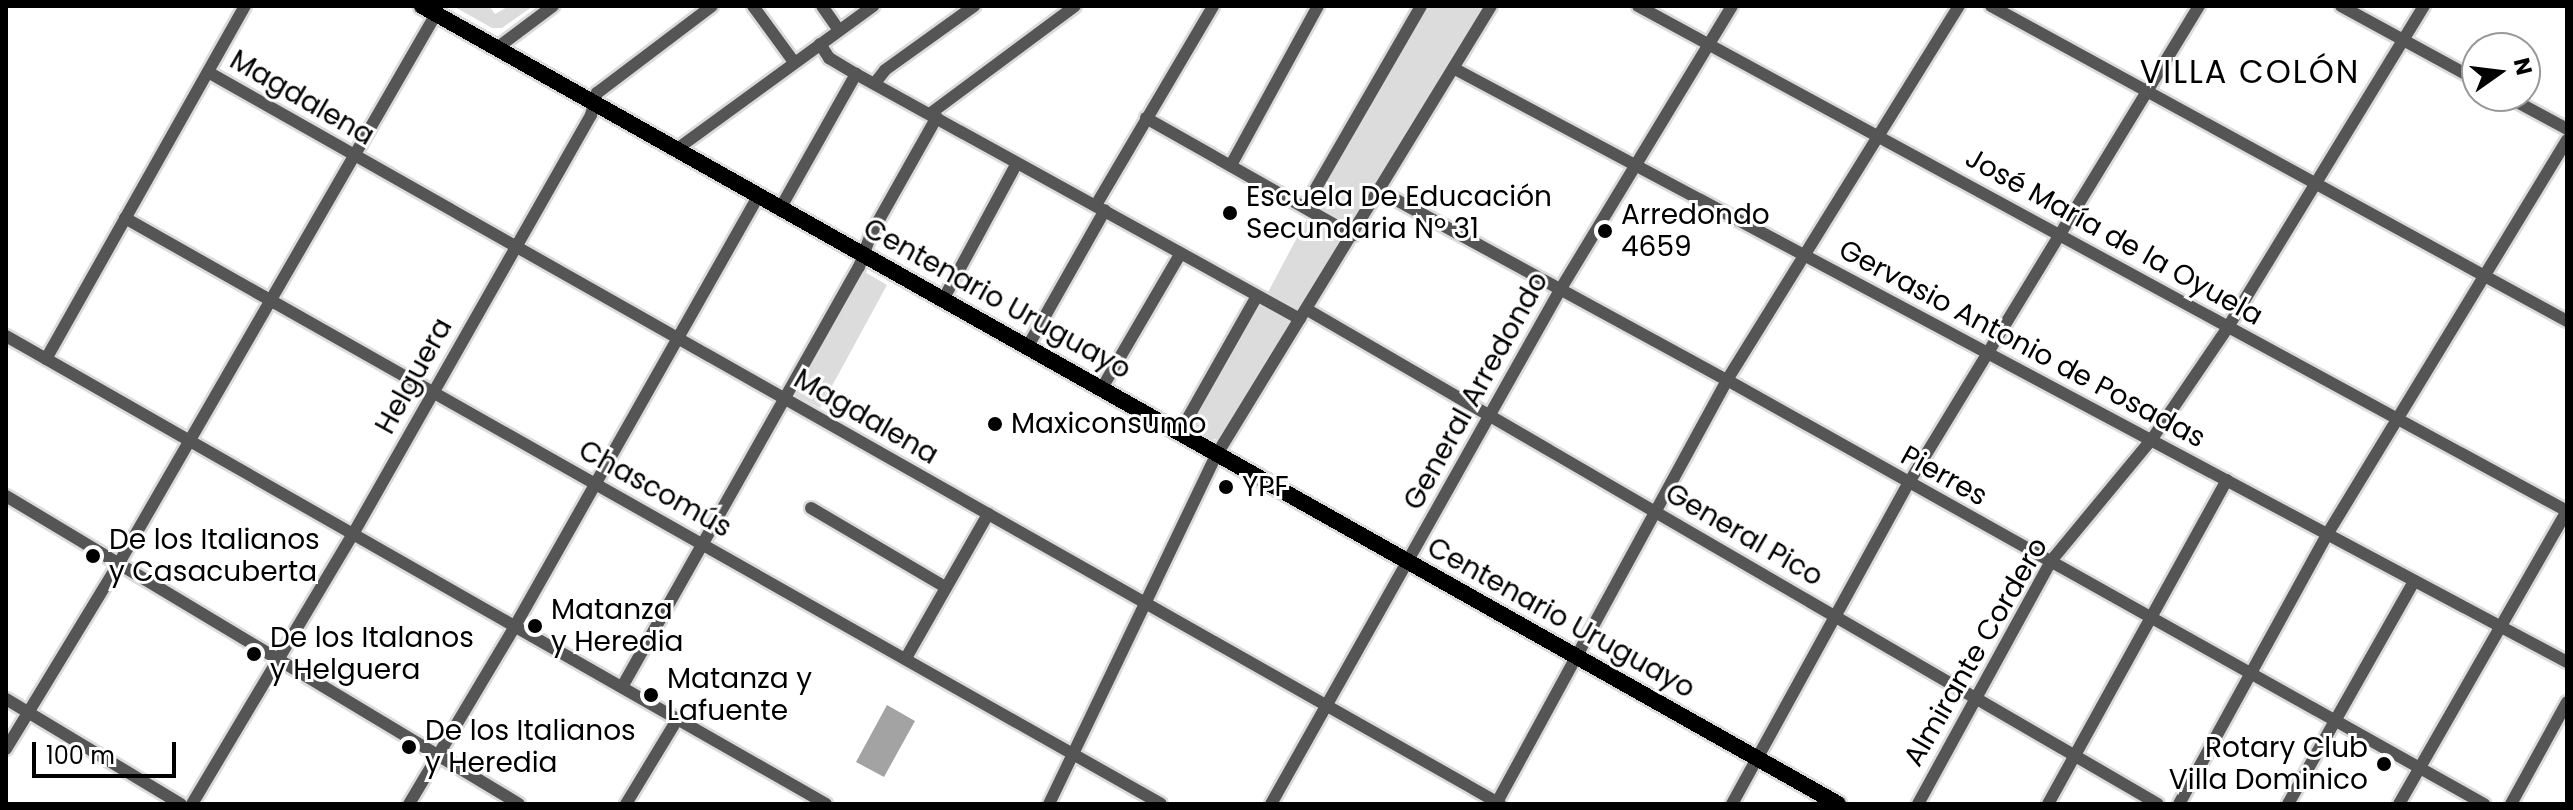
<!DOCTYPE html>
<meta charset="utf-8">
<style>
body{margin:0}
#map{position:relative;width:2573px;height:810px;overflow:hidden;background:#fff;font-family:Poppins,sans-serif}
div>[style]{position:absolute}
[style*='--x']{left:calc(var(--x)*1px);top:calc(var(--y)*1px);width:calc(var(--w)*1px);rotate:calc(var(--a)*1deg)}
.green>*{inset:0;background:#dcdcdc}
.water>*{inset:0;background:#a3a3a3}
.roads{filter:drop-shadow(2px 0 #dbdbdb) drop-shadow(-2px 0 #dbdbdb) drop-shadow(0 2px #dbdbdb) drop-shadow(0 -2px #dbdbdb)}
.minor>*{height:12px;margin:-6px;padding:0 6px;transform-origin:6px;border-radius:6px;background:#555}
.major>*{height:16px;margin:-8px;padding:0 8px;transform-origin:8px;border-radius:8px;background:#000}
.dots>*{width:22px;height:22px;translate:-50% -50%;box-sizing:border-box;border:4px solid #fff;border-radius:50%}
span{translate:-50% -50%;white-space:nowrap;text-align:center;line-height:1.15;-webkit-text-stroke:6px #fff;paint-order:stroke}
.street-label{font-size:28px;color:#000}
.poi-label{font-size:28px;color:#000}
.left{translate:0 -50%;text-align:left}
.right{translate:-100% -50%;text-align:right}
.quarter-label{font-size:32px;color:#000;letter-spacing:2px}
.frame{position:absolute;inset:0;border:8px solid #000;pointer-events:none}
.north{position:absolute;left:2461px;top:32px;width:80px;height:80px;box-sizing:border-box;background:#fff;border:2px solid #999;border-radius:50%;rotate:76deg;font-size:22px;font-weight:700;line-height:32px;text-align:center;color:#000}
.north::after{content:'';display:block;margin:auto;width:28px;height:36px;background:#000;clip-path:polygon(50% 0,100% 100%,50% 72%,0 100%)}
.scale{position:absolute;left:32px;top:742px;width:144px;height:36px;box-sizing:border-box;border:4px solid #000;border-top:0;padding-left:10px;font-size:24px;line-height:28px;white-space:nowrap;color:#000;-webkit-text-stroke:6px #fff;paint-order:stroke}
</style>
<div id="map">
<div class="green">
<i style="clip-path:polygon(453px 6px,489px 6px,495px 14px,509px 6px,533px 6px,502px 28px,492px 28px)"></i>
<i style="clip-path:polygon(1427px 6px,1483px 6px,1352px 220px,1343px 223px,1318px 210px,1316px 200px)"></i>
<i style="clip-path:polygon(1308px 217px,1337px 232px,1340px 240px,1300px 306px,1293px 308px,1266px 296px)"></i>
<i style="clip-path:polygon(863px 271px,887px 285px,820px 408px,795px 395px)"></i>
<i style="clip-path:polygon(1261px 304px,1286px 318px,1288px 328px,1220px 437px,1212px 440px,1192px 428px,1191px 422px)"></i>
</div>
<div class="water">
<i style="clip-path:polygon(887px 705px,915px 721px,884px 777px,856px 762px)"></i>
</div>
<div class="roads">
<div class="minor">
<i style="--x:753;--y:6;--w:69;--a:53.8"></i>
<i style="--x:822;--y:6;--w:29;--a:55"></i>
<i style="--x:1638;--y:6;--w:1057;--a:28.53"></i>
<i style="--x:1991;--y:6;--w:657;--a:28.67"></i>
<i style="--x:2341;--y:6;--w:155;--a:28.6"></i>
<i style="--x:820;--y:44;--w:17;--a:57"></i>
<i style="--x:829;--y:58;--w:31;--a:31"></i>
<i style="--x:856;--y:74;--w:507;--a:28.89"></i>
<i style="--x:497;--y:48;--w:70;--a:-36.9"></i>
<i style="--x:1455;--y:69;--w:1260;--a:28.07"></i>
<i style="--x:208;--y:72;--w:1485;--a:29.53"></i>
<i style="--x:875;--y:83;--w:16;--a:-52"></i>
<i style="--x:885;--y:70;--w:110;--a:-35.7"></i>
<i style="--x:2506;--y:96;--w:69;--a:28.4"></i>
<i style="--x:931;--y:113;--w:179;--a:-36.6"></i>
<i style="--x:1146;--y:118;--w:238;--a:29.5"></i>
<i style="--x:677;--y:149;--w:243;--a:-36.1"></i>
<i style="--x:1231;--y:165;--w:181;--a:-61.3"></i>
<i style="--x:1380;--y:191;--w:395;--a:28.6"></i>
<i style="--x:1727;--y:380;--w:868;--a:29.25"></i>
<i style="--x:1096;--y:205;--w:231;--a:-59.5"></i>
<i style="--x:781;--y:207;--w:153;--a:-60.6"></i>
<i style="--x:1305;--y:207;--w:232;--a:-60"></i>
<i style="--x:125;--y:218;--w:1190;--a:29.49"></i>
<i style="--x:944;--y:298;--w:153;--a:-61.6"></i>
<i style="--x:1306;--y:309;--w:985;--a:30.16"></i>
<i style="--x:6;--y:336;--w:944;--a:29.71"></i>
<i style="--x:1028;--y:346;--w:156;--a:-60.5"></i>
<i style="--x:46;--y:359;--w:405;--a:-60.6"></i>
<i style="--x:1102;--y:388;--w:156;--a:-59.7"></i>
<i style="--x:1180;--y:432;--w:156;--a:-60.5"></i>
<i style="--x:6;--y:496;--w:598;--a:30.98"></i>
<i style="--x:811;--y:508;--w:156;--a:30.5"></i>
<i style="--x:906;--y:658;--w:166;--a:-60.3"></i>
<i style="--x:622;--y:687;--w:482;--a:-60.6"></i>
<i style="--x:859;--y:267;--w:35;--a:-70"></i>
<i style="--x:871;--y:234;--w:134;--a:-60.6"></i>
<i style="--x:6;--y:699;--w:204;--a:31"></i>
<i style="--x:6;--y:749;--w:218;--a:-58.7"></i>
<i style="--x:119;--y:563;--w:634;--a:-60"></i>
<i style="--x:192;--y:804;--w:314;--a:-59.2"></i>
<i style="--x:353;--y:534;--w:482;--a:-60.4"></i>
<i style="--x:591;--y:115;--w:23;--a:-75"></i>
<i style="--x:597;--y:93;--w:144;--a:-37.1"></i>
<i style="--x:409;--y:804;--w:207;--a:-59.2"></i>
<i style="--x:515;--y:626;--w:495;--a:-60.5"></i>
<i style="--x:626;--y:804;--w:100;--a:-58.8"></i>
<i style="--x:1049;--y:804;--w:388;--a:-64.4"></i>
<i style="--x:1217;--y:454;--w:525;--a:-58.55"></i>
<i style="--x:1271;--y:804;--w:590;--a:-60.65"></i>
<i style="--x:1560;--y:290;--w:332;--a:-58.8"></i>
<i style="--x:1496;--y:804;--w:483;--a:-61.4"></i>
<i style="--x:1727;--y:380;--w:440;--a:-58.2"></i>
<i style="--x:1732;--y:804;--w:365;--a:-61.2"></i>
<i style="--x:1908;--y:484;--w:560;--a:-58.67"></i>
<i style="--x:1918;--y:804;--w:277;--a:-61.3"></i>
<i style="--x:2051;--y:561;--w:158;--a:-50.4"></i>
<i style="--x:2152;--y:439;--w:135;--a:-55.8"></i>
<i style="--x:2228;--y:327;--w:376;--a:-58.6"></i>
<i style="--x:2048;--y:804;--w:370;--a:-61.1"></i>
<i style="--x:2179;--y:804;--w:309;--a:-61.2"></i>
<i style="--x:2328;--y:533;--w:460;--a:-58.7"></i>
<i style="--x:2288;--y:804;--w:256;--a:-60.5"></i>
<i style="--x:2399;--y:804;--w:338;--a:-60.2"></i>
<i style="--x:2511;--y:804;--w:116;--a:-61.2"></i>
</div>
<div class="major">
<i style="--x:422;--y:6;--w:1625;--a:29.4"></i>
</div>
</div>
<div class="dots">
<i style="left:1230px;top:213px;background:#000"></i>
<i style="left:1605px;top:231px;background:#000"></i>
<i style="left:995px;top:424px;background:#000"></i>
<i style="left:1226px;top:487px;background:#000"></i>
<i style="left:93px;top:556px;background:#000"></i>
<i style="left:535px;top:626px;background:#000"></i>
<i style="left:254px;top:654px;background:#000"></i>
<i style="left:651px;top:695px;background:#000"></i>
<i style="left:409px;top:747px;background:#000"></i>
<i style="left:2384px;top:764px;background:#000"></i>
</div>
<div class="street-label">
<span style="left:302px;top:98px;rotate:30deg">Magdalena</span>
<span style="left:2114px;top:237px;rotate:29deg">José María de la Oyuela</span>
<span style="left:997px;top:299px;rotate:29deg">Centenario Uruguayo</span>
<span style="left:2022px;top:344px;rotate:28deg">Gervasio Antonio de Posadas</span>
<span style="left:414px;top:376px;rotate:-61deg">Helguera</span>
<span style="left:1476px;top:391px;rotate:-61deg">General Arredondo</span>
<span style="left:866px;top:417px;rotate:30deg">Magdalena</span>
<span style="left:1944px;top:476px;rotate:29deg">Pierres</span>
<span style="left:655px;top:489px;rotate:29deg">Chascomús</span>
<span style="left:1744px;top:535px;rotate:30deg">General Pico</span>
<span style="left:1561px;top:618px;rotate:29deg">Centenario Uruguayo</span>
<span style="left:1976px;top:652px;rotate:-60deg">Almirante Cordero</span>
</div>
<div class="poi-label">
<span class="left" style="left:1246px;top:213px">Escuela De Educación<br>Secundaria Nº 31</span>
<span class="left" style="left:1621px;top:231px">Arredondo<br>4659</span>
<span class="left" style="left:1011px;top:424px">Maxiconsumo</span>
<span class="left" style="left:1242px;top:487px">YPF</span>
<span class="left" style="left:109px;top:556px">De los Italianos<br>y Casacuberta</span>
<span class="left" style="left:551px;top:626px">Matanza<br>y Heredia</span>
<span class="left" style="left:270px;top:654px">De los Italanos<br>y Helguera</span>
<span class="left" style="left:667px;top:695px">Matanza y<br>Lafuente</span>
<span class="left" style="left:425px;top:747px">De los Italianos<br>y Heredia</span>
<span class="right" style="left:2368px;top:764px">Rotary Club<br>Villa Dominico</span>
</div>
<div class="quarter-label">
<span style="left:2250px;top:72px">VILLA COLÓN</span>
</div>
<div class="frame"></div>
<div class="north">N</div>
<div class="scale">100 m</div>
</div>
